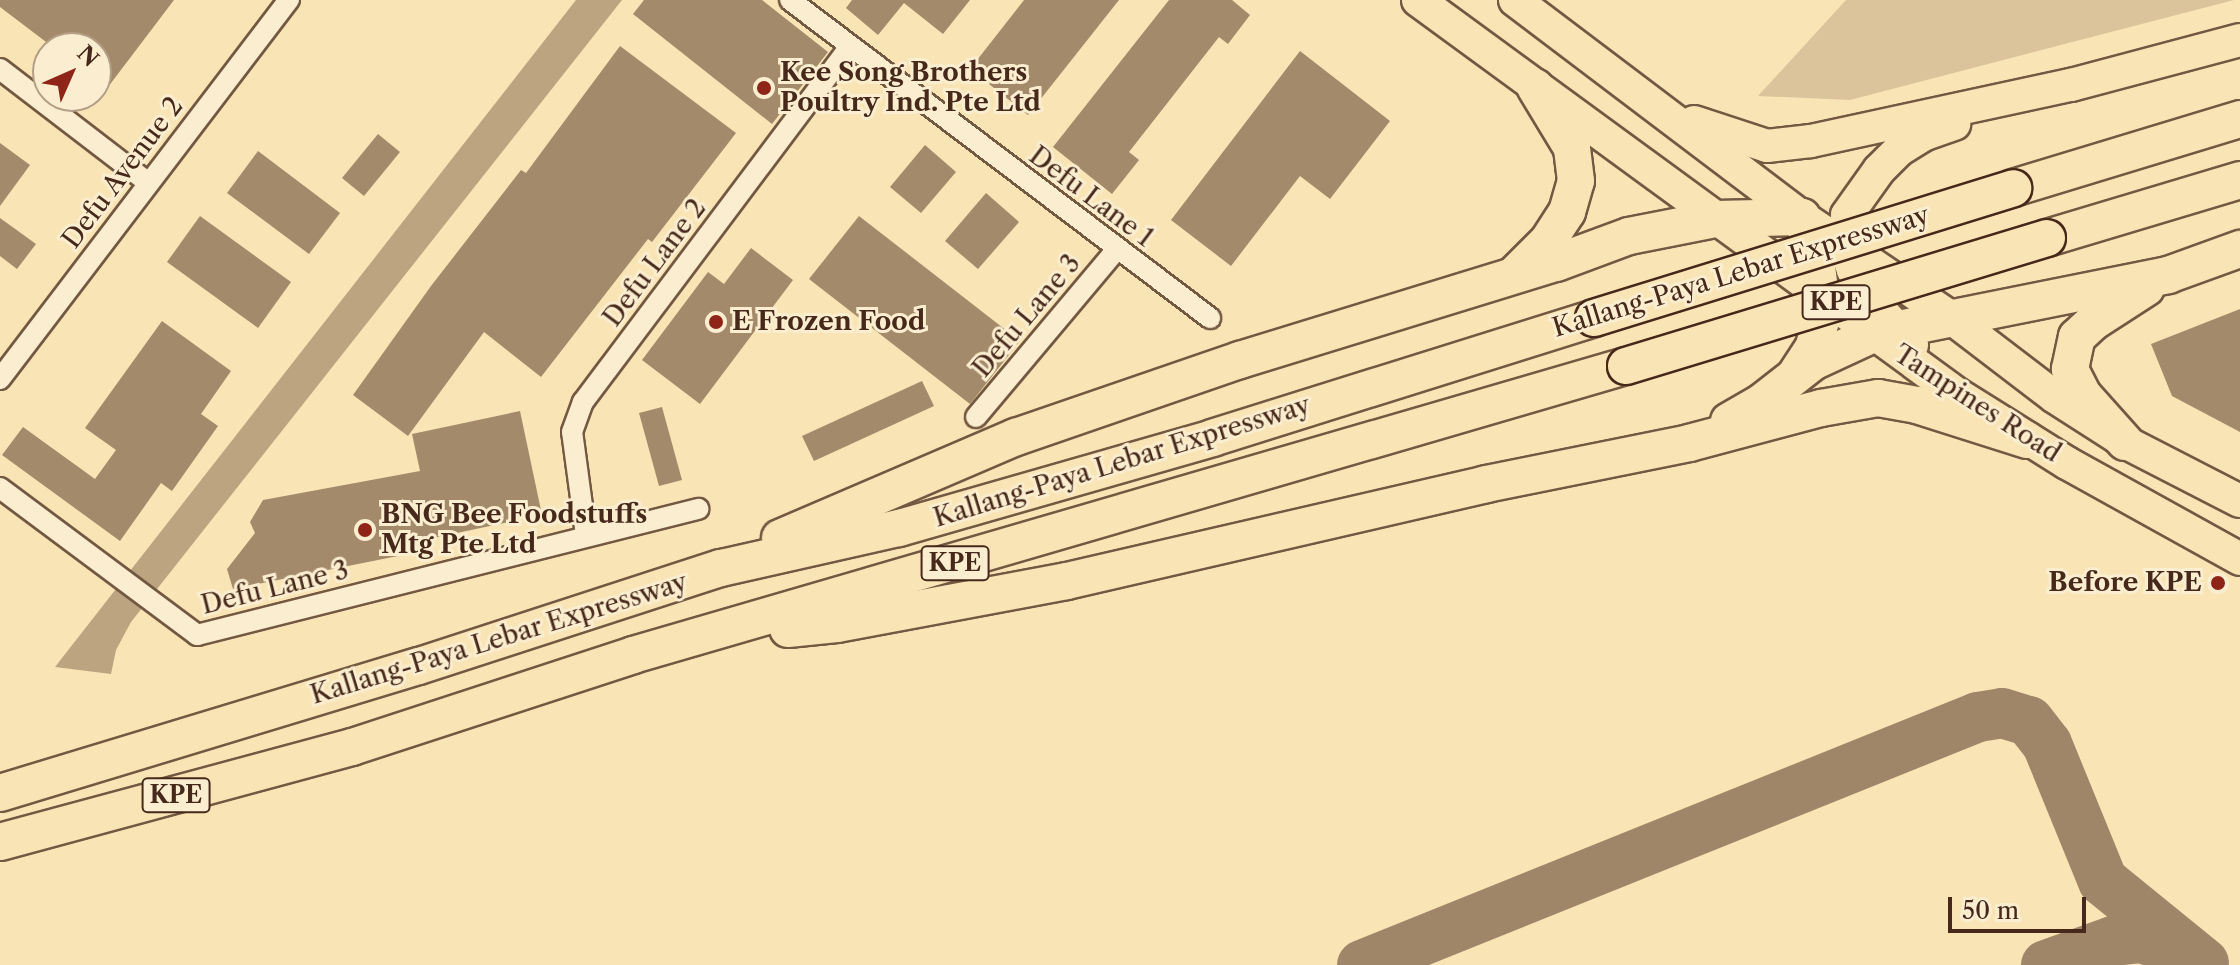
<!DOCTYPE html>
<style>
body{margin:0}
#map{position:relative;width:2240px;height:965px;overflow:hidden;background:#f9e4b5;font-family:"Libre Caslon Text",serif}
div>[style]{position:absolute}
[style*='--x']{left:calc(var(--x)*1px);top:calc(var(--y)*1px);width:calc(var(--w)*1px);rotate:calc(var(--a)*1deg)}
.green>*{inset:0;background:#dbc49b}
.water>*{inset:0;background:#bca481}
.taxiway>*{height:50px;margin:-25px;padding:0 25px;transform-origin:25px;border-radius:25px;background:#a08668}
.building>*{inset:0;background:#a38a6b}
.roads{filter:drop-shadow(2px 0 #735842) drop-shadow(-2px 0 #735842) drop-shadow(0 2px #735842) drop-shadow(0 -2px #735842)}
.street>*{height:20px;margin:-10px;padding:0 10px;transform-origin:10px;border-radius:10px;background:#fbedcf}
.primary>*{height:32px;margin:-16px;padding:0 16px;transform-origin:16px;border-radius:16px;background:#f9e4b5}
.highway>*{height:36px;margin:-18px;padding:0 18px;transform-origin:18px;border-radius:18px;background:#f9e4b5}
.bridges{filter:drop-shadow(2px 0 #46291b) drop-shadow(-2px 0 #46291b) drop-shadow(0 2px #46291b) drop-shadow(0 -2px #46291b)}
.highway-bridge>*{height:36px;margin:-18px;padding:0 18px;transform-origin:18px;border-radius:18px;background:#f9e4b5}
.dots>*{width:22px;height:22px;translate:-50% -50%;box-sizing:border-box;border:4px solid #fbedcf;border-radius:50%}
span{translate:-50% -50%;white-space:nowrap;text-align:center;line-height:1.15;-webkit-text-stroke:6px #fbedcf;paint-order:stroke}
.shield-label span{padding:2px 6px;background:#fbedcf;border:2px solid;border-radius:6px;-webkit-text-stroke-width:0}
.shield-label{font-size:24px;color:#46291b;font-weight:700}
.poi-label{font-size:26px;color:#46291b;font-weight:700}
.left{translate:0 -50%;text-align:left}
.right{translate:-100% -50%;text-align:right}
.street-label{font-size:26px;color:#46291b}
.north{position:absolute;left:32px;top:32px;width:80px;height:80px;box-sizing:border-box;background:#fbedcf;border:2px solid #b39f87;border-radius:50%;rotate:45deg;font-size:22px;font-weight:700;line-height:32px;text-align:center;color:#46291b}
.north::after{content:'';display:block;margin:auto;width:28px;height:36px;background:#8f2418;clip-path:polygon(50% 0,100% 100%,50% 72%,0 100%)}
.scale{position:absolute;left:1948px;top:897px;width:138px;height:36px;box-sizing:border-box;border:4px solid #46291b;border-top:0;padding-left:10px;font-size:24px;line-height:28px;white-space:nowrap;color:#46291b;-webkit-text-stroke:6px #fbedcf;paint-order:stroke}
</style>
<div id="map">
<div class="green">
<i style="clip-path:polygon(1846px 0,2234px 0,1850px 100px,1758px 96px)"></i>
</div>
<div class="water">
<i style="clip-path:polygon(576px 0,622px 0,131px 622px,116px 650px,111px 674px,55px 667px)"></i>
</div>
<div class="taxiway">
<i style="--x:1362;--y:965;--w:664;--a:-21.93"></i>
<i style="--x:1978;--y:717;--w:24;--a:-9"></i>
<i style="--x:2002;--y:713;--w:28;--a:17"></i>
<i style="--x:2029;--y:721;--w:29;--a:52"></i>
<i style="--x:2047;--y:744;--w:148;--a:67.8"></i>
<i style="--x:2103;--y:881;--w:130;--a:39.1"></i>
<i style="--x:2046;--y:965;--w:71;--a:-19.7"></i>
<i style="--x:2113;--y:941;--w:29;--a:-6"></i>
<i style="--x:2142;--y:938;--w:47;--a:20"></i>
</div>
<div class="building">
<i style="clip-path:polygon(0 0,174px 0,108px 87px,96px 79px,96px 48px,54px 48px,0 7px)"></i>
<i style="clip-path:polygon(644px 0,762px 0,828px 52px,772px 124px,633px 14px)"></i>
<i style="clip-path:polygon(852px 0,970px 0,943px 34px,904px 3px,878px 35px,846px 8px)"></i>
<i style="clip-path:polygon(1024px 0,1119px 0,1028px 115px,970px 69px)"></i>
<i style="clip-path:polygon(1169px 0,1232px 0,1250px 15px,1228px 44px,1219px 37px,1129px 152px,1139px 160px,1112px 194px,1053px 147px)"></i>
<i style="clip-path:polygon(620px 46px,736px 133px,652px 242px,648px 239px,541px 377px,484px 332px,408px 436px,353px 395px,431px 286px,521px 170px,526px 173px)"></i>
<i style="clip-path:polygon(1300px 51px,1390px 121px,1330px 199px,1300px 176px,1231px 266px,1171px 220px)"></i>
<i style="clip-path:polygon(378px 134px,400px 152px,364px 196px,342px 178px)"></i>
<i style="clip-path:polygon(0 143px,30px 165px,0 206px)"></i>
<i style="clip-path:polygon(925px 145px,956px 172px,921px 213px,890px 187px)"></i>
<i style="clip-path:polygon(258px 151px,340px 213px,309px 254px,227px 193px)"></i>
<i style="clip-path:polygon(986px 193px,1019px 222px,978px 269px,945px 241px)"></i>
<i style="clip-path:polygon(200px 216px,291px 282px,258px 328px,167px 262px)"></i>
<i style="clip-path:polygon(859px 216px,1020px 341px,970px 404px,809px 279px)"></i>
<i style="clip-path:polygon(0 218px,36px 244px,17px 269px,0 256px)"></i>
<i style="clip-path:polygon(751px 248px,793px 280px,700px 404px,642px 360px,708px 272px,724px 284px)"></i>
<i style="clip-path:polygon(2240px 309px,2240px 432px,2172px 396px,2151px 344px)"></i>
<i style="clip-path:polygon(162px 321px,231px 371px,201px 414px,218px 426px,172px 491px,161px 483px,120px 541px,2px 455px,23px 427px,95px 479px,116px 450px,85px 428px)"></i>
<i style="clip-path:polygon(922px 381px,934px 406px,814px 461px,802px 436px)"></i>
<i style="clip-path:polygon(662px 407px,682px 480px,659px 486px,639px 413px)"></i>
<i style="clip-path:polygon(520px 411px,542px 515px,424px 540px,428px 550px,233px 589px,227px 569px,255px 533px,250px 522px,263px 500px,420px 471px,412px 434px)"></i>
</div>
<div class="roads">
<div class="street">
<i style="--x:790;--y:0;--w:527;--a:37.13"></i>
<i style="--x:0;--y:69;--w:185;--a:37.5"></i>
<i style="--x:0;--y:379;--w:477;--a:-52.7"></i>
<i style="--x:976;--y:417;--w:219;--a:-50"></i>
<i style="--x:0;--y:488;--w:246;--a:36.7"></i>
<i style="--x:197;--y:635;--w:517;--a:-14.12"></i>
<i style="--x:586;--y:535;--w:104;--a:-97.7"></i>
<i style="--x:572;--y:432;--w:32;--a:-70"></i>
<i style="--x:583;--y:402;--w:444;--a:-53.1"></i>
</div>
<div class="primary">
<i style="--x:1418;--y:0;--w:668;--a:36.17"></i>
<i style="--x:1957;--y:394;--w:130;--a:32.1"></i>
<i style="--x:2067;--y:463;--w:198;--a:29"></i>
<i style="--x:1515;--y:0;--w:360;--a:37.1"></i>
<i style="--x:1802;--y:217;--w:177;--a:34"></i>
<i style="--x:1949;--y:316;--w:133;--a:37.4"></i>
<i style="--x:2055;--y:397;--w:83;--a:32.7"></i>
<i style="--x:2125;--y:442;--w:129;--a:27.2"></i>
<i style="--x:1694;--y:122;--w:77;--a:18.2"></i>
<i style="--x:1767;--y:146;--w:44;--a:-6.5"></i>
<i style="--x:1811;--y:141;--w:266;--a:-12.2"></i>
<i style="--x:2071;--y:85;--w:175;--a:-14.9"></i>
<i style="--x:1912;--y:345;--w:61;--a:-132.3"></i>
<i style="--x:1871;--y:300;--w:35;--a:-121"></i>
<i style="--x:1853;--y:270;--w:25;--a:-108"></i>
<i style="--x:1845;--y:246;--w:31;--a:-86"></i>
<i style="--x:1847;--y:215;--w:55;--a:-54.6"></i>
<i style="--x:1879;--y:170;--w:28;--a:-45"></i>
<i style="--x:1899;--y:150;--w:31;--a:-32"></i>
<i style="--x:1925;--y:134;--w:31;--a:-19"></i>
</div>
<div class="highway">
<i style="--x:2013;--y:188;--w:237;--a:-16.9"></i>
<i style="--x:2047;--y:238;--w:202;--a:-16.7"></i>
<i style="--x:1516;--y:273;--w:45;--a:-45"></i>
<i style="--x:1548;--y:241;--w:35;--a:-57"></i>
<i style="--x:1567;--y:212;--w:32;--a:-74"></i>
<i style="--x:1576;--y:181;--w:33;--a:-97"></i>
<i style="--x:1572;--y:148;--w:71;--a:-121.2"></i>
<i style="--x:1729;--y:421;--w:38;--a:-30"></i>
<i style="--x:1762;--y:402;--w:65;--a:-38.1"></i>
<i style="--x:1813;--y:362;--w:66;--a:-25"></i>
<i style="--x:1873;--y:334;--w:301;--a:-11.3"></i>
<i style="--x:2168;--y:275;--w:77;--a:-19.9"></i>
<i style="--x:2125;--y:442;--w:63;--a:-131.8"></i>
<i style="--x:2083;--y:395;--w:29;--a:-117"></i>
<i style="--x:2070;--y:369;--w:33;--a:-78"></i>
<i style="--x:2077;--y:337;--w:22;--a:-43"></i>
<i style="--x:2093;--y:322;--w:63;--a:-32.7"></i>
<i style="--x:780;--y:538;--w:257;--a:-23.2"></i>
<i style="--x:1016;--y:437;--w:237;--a:-19"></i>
<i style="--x:1240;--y:360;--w:331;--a:-17.1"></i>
<i style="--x:1556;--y:263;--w:78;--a:-20.3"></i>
<i style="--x:1629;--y:236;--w:89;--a:-11.1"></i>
<i style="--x:1716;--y:219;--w:86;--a:-1.3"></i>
<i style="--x:1802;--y:217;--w:51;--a:73"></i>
<i style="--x:1817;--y:266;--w:48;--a:82.9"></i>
<i style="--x:1823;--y:314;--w:35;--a:106"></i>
<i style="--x:1813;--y:348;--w:30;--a:123"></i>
<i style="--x:788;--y:629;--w:49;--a:-5.8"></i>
<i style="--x:837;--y:624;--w:234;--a:-10.6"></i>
<i style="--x:1067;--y:581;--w:430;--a:-13"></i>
<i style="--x:1486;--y:484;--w:207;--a:-11.4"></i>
<i style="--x:1689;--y:443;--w:137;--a:-14.9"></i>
<i style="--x:1821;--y:408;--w:58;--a:-10"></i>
<i style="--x:1878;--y:398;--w:40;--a:10"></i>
<i style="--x:1917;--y:405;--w:115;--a:17.7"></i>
<i style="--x:0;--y:793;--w:438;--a:-16.9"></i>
<i style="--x:419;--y:666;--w:318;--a:-18"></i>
<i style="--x:721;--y:568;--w:182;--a:-12.7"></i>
<i style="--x:899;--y:528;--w:326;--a:-16"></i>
<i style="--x:1212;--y:438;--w:400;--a:-17.4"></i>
<i style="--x:0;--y:842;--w:365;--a:-15.1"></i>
<i style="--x:352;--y:747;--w:296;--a:-18.1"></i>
<i style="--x:633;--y:655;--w:1034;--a:-16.23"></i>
</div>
</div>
<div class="bridges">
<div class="highway-bridge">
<i style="--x:1594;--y:318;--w:439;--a:-17.2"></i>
<i style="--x:1626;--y:366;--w:440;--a:-16.9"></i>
</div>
</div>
<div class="dots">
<i style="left:764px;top:88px;background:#8f2418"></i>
<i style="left:716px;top:322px;background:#8f2418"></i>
<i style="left:365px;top:530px;background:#8f2418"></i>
<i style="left:2218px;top:583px;background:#8f2418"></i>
</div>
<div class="shield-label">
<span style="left:1836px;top:302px">KPE</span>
<span style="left:955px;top:563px">KPE</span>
<span style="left:176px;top:795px">KPE</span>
</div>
<div class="poi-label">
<span class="left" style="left:780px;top:88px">Kee Song Brothers<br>Poultry Ind. Pte Ltd</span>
<span class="left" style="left:732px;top:322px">E Frozen Food</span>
<span class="left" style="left:381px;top:530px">BNG Bee Foodstuffs<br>Mtg Pte Ltd</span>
<span class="right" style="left:2202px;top:583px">Before KPE</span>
</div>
<div class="street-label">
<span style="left:123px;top:173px;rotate:-53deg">Defu Avenue 2</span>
<span style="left:1091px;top:197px;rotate:37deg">Defu Lane 1</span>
<span style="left:655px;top:263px;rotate:-53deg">Defu Lane 2</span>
<span style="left:1741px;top:272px;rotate:-17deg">Kallang-Paya Lebar Expressway</span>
<span style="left:1027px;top:316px;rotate:-50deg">Defu Lane 3</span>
<span style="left:1977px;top:404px;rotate:33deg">Tampines Road</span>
<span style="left:1122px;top:462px;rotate:-17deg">Kallang-Paya Lebar Expressway</span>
<span style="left:275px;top:588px;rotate:-14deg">Defu Lane 3</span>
<span style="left:499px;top:639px;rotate:-17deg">Kallang-Paya Lebar Expressway</span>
</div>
<div class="north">N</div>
<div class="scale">50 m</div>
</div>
